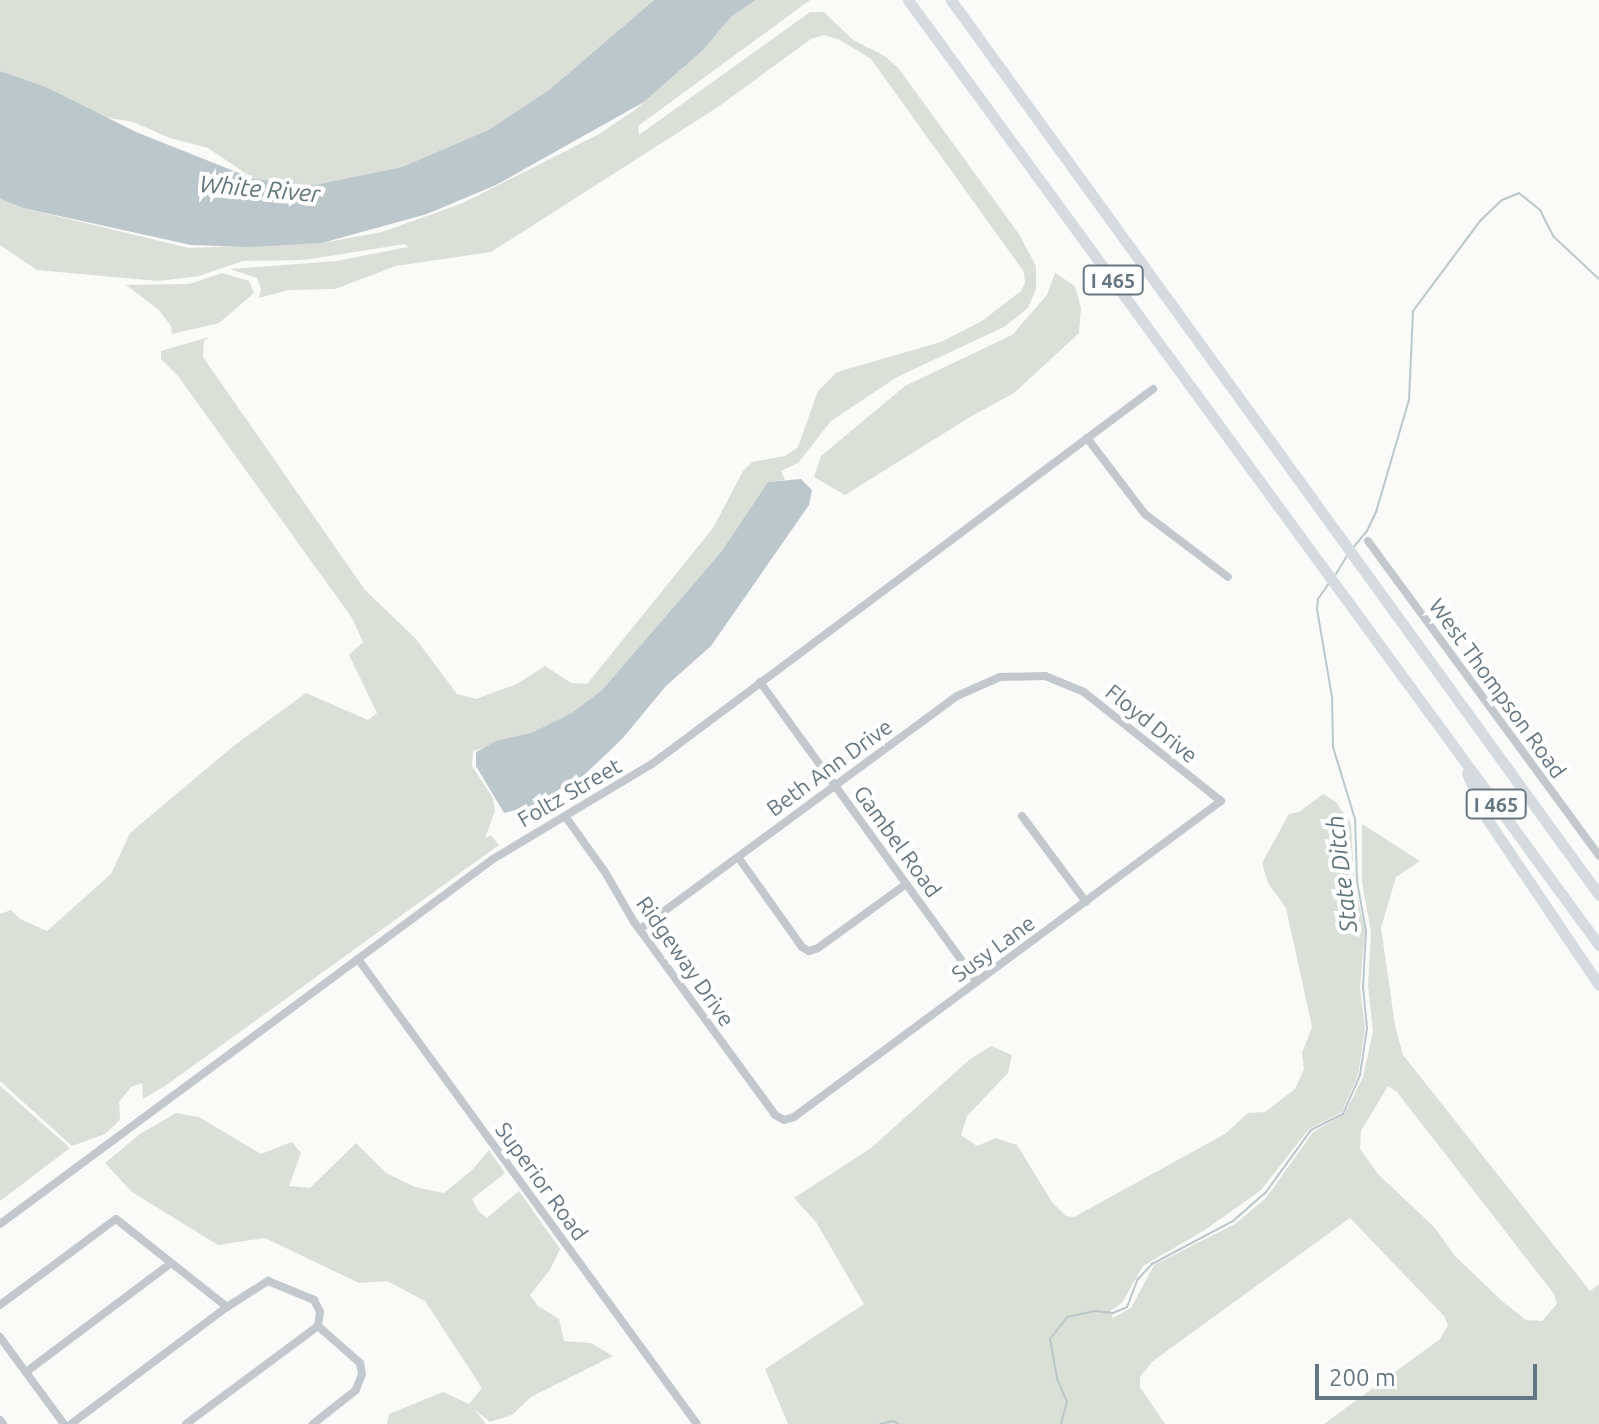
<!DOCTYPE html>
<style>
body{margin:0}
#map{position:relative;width:1599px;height:1424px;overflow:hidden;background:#fafaf8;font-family:Ubuntu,sans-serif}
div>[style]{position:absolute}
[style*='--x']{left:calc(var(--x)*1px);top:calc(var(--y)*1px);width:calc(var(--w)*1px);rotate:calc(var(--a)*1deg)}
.green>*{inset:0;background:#dadfd7}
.water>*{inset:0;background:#bbc7cb}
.stream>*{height:2px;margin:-1px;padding:0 1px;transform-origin:1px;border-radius:1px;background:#bbc7cb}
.minor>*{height:8px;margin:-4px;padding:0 4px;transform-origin:4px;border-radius:4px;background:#c3c8cc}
.highway>*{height:11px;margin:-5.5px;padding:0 5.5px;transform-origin:5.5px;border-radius:5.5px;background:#d6dbdf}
span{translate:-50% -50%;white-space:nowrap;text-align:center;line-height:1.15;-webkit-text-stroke:8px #fff;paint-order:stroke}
.shield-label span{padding:2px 6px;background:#fff;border:2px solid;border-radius:6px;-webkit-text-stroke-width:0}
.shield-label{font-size:20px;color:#657683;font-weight:700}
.street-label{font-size:22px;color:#657683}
.water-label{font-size:24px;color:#60757c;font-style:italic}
.scale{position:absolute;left:1315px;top:1364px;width:222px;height:36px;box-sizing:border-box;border:4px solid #657683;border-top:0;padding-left:10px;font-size:24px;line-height:28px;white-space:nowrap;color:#657683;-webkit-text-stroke:6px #fff;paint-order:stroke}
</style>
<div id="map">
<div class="green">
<i style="clip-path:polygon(0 0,654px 0,549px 90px,488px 130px,402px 167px,314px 185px,254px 179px,208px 148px,170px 138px,133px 122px,104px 117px,46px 87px,0 71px)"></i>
<i style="clip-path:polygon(756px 0,810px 0,638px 126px,639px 135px,810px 12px,824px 12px,853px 40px,885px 56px,899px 69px,1019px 234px,1036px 266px,1036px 289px,1028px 308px,1004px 327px,897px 377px,831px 421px,798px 463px,781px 471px,785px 480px,768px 482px,721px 552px,602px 690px,573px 713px,531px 733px,473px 751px,472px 766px,493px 798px,495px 811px,485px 838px,491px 835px,499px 845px,165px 1086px,143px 1099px,142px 1083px,131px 1087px,119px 1102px,120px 1120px,105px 1134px,72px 1146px,0 1081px,0 914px,11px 910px,20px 919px,47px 931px,111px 874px,130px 833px,236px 744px,306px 693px,368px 720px,377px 713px,349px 655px,363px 642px,352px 618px,178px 376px,161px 359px,161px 351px,209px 337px,204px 341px,203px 357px,365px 590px,416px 639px,457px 694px,476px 699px,517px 684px,545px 666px,571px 683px,587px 684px,713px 528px,743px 471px,752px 462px,785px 456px,798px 447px,818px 391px,837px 372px,941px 342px,982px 321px,1021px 291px,1025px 283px,1024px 272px,871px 59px,840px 40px,824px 35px,811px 39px,718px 107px,491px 252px,396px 266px,335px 289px,289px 290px,259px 298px,261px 289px,257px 278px,230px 269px,336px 261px,408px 247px,405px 244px,304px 260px,243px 261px,199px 276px,158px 281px,37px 270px,0 245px,0 199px,23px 208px,189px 248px,322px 243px,382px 232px,463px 203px,599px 134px,635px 110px,702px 51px,732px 16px)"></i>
<i style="clip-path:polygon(222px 273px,249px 281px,254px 293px,219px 323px,172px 334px,171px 326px,159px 310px,126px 285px,189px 284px)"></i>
<i style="clip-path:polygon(1055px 273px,1075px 286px,1081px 308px,1079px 333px,1014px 393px,970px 417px,845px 495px,814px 477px,821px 456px,905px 386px,1012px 335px,1047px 295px)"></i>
<i style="clip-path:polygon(evenodd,1323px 794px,1336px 802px,1351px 824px,1354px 881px,1365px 930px,1360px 987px,1365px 1028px,1358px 1075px,1342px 1112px,1309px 1129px,1261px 1190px,1205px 1230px,1143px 1266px,1122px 1303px,1110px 1311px,1113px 1318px,1131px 1308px,1154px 1265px,1235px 1224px,1266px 1198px,1313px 1132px,1345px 1113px,1363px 1077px,1373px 1031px,1368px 986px,1371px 932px,1362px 882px,1362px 824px,1420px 861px,1396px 877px,1381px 928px,1395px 1025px,1403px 1055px,1590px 1291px,1599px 1284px,1599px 1424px,1324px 1424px,1440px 1339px,1448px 1325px,1444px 1316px,1350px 1218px,1153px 1361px,1140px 1377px,1140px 1387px,1165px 1424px,788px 1424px,765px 1369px,864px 1304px,816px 1222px,794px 1198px,871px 1148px,969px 1060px,991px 1046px,1012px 1055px,1008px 1073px,967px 1116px,961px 1135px,977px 1146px,996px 1138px,1017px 1145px,1052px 1202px,1066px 1216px,1074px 1217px,1225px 1134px,1248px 1113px,1265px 1112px,1295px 1089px,1304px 1069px,1302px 1053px,1312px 1027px,1286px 908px,1268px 883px,1262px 863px,1289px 814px,1299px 812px,1323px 794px,1388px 1086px,1397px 1092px,1554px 1294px,1557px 1304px,1542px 1321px,1526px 1320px,1502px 1301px,1455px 1256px,1435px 1228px,1378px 1174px,1360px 1149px,1361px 1131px,1388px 1086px)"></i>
<i style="clip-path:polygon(0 1086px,70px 1148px,0 1201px)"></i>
<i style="clip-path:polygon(176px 1113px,199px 1117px,261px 1154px,292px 1142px,301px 1153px,289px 1186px,310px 1188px,356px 1143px,386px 1173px,415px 1187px,444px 1193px,472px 1170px,489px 1150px,505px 1173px,472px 1199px,479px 1212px,487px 1218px,519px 1191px,560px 1249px,550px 1270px,530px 1295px,538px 1306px,559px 1319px,564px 1341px,591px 1343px,613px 1356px,531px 1397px,512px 1415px,490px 1422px,474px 1409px,486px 1424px,387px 1424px,389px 1414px,443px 1392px,469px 1404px,482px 1388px,425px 1301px,387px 1281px,359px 1283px,265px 1238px,218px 1245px,132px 1192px,105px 1163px,140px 1134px)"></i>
</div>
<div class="water">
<i style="clip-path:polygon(654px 0,756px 0,732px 16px,702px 51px,644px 102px,496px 185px,427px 214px,322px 243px,247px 247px,191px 245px,23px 208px,0 199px,0 71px,46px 87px,136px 132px,254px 179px,314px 185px,402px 167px,488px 130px,549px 90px)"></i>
<i style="clip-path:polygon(801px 479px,812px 490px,809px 505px,711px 646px,666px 686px,622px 739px,580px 779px,543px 803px,504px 813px,476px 766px,476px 752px,496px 741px,531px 733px,572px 713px,602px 690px,721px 552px,768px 482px)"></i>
</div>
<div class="stream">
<i style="--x:1353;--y:548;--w:22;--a:-51"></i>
<i style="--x:1367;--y:531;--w:21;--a:-65"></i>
<i style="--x:1376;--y:512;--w:117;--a:-73.6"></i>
<i style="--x:1409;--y:400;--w:89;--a:-87.4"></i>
<i style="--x:1413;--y:311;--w:112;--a:-53.3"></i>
<i style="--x:1480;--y:221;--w:30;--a:-44"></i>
<i style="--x:1502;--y:200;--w:18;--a:-22"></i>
<i style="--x:1519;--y:193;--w:27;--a:39"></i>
<i style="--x:1540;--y:210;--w:29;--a:63"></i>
<i style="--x:1553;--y:236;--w:63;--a:43.1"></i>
<i style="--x:1336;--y:574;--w:21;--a:-59"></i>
<i style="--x:880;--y:1424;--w:13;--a:-13"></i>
<i style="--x:893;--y:1421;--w:7;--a:27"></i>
<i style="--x:1061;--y:1424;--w:23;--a:-75"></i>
<i style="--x:1067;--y:1402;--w:26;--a:-113"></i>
<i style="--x:1057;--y:1378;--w:40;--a:-100"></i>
<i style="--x:1050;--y:1339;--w:28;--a:-52"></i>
<i style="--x:1067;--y:1317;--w:29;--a:-12"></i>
<i style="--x:1095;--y:1311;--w:18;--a:6"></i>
<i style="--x:1113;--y:1313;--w:15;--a:-23"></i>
<i style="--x:1127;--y:1307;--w:30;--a:-69"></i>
<i style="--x:1138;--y:1279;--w:21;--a:-47"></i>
<i style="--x:1152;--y:1264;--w:92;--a:-28"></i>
<i style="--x:1233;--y:1221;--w:44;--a:-41.3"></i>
<i style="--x:1266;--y:1192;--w:77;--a:-54"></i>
<i style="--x:1311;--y:1130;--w:36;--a:-27"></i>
<i style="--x:1343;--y:1114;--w:43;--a:-66.4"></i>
<i style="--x:1360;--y:1075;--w:48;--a:-81.5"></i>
<i style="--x:1367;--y:1028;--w:41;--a:-95.6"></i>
<i style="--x:1363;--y:987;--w:56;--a:-86.9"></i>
<i style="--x:1366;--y:931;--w:51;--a:-100.2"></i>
<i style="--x:1357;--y:881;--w:62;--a:-91.8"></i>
<i style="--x:1355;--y:819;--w:75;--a:-107"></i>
<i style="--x:1333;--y:747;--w:50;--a:-91.1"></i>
<i style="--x:1332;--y:697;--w:89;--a:-99.7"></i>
<i style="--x:1317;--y:609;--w:10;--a:-84"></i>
<i style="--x:1318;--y:599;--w:19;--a:-55"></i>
</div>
<div class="minor">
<i style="--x:1087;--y:438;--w:96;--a:52.7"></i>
<i style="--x:1145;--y:514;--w:104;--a:37.2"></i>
<i style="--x:1368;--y:541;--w:391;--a:53.7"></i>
<i style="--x:760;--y:682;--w:370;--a:54.1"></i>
<i style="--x:565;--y:816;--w:69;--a:54.5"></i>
<i style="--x:605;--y:872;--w:58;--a:59.9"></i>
<i style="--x:634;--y:922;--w:239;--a:53.8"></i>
<i style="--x:775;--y:1115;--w:10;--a:29"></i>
<i style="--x:784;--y:1120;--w:10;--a:-17"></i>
<i style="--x:794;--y:1117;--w:531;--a:-36.5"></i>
<i style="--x:1221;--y:801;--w:175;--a:-141.5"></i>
<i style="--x:1084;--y:692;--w:42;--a:-157.7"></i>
<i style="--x:1045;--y:676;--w:45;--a:178.7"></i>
<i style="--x:1000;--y:677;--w:47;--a:156.2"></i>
<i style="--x:957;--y:696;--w:393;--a:143.7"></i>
<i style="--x:1022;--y:816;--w:107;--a:53.3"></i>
<i style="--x:738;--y:857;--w:110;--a:54.6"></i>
<i style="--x:802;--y:947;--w:8;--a:30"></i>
<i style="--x:809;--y:951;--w:9;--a:-18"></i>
<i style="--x:818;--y:948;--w:109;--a:-36"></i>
<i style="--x:358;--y:959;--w:575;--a:53.91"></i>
<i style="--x:0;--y:1224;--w:613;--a:-36.51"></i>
<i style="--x:493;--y:859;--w:185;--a:-30.9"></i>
<i style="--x:652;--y:764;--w:626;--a:-36.81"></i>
<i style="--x:0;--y:1305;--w:144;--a:-36.6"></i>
<i style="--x:116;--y:1219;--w:142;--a:38.4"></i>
<i style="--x:0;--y:1337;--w:108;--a:53.7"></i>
<i style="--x:26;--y:1372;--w:181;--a:-36.9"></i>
<i style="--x:0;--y:1420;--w:5;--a:53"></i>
<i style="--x:71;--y:1424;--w:195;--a:-36.9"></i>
<i style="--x:227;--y:1307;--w:49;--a:-32.4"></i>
<i style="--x:268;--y:1281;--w:50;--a:22.4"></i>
<i style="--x:314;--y:1300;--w:13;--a:63"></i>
<i style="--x:320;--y:1312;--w:14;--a:98"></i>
<i style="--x:318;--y:1326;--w:56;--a:41.4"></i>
<i style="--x:360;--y:1363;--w:11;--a:80"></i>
<i style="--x:362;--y:1374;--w:17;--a:111"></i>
<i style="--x:356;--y:1390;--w:55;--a:141.7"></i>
<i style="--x:186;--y:1424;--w:164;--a:-36.6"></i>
</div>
<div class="highway">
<i style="--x:908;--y:0;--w:1171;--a:53.83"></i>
<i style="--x:951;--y:0;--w:1105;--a:54.09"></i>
<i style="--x:1467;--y:773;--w:50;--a:66.5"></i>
<i style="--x:1487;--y:819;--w:200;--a:56"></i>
</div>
<div class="shield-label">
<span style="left:1113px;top:280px">I 465</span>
<span style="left:1496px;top:804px">I 465</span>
</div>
<div class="street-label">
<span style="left:1498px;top:688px;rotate:54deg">West Thompson Road</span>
<span style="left:1152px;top:723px;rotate:39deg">Floyd Drive</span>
<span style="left:829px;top:767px;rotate:-36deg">Beth Ann Drive</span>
<span style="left:569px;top:792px;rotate:-30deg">Foltz Street</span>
<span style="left:898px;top:841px;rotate:54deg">Gambel Road</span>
<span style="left:993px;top:948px;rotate:-36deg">Susy Lane</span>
<span style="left:686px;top:961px;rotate:55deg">Ridgeway Drive</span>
<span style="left:542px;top:1181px;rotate:54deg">Superior Road</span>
</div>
<div class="water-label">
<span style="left:260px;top:189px;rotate:5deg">White River</span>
<span style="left:1342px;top:874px;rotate:-97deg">State Ditch</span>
</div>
<div class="scale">200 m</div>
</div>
